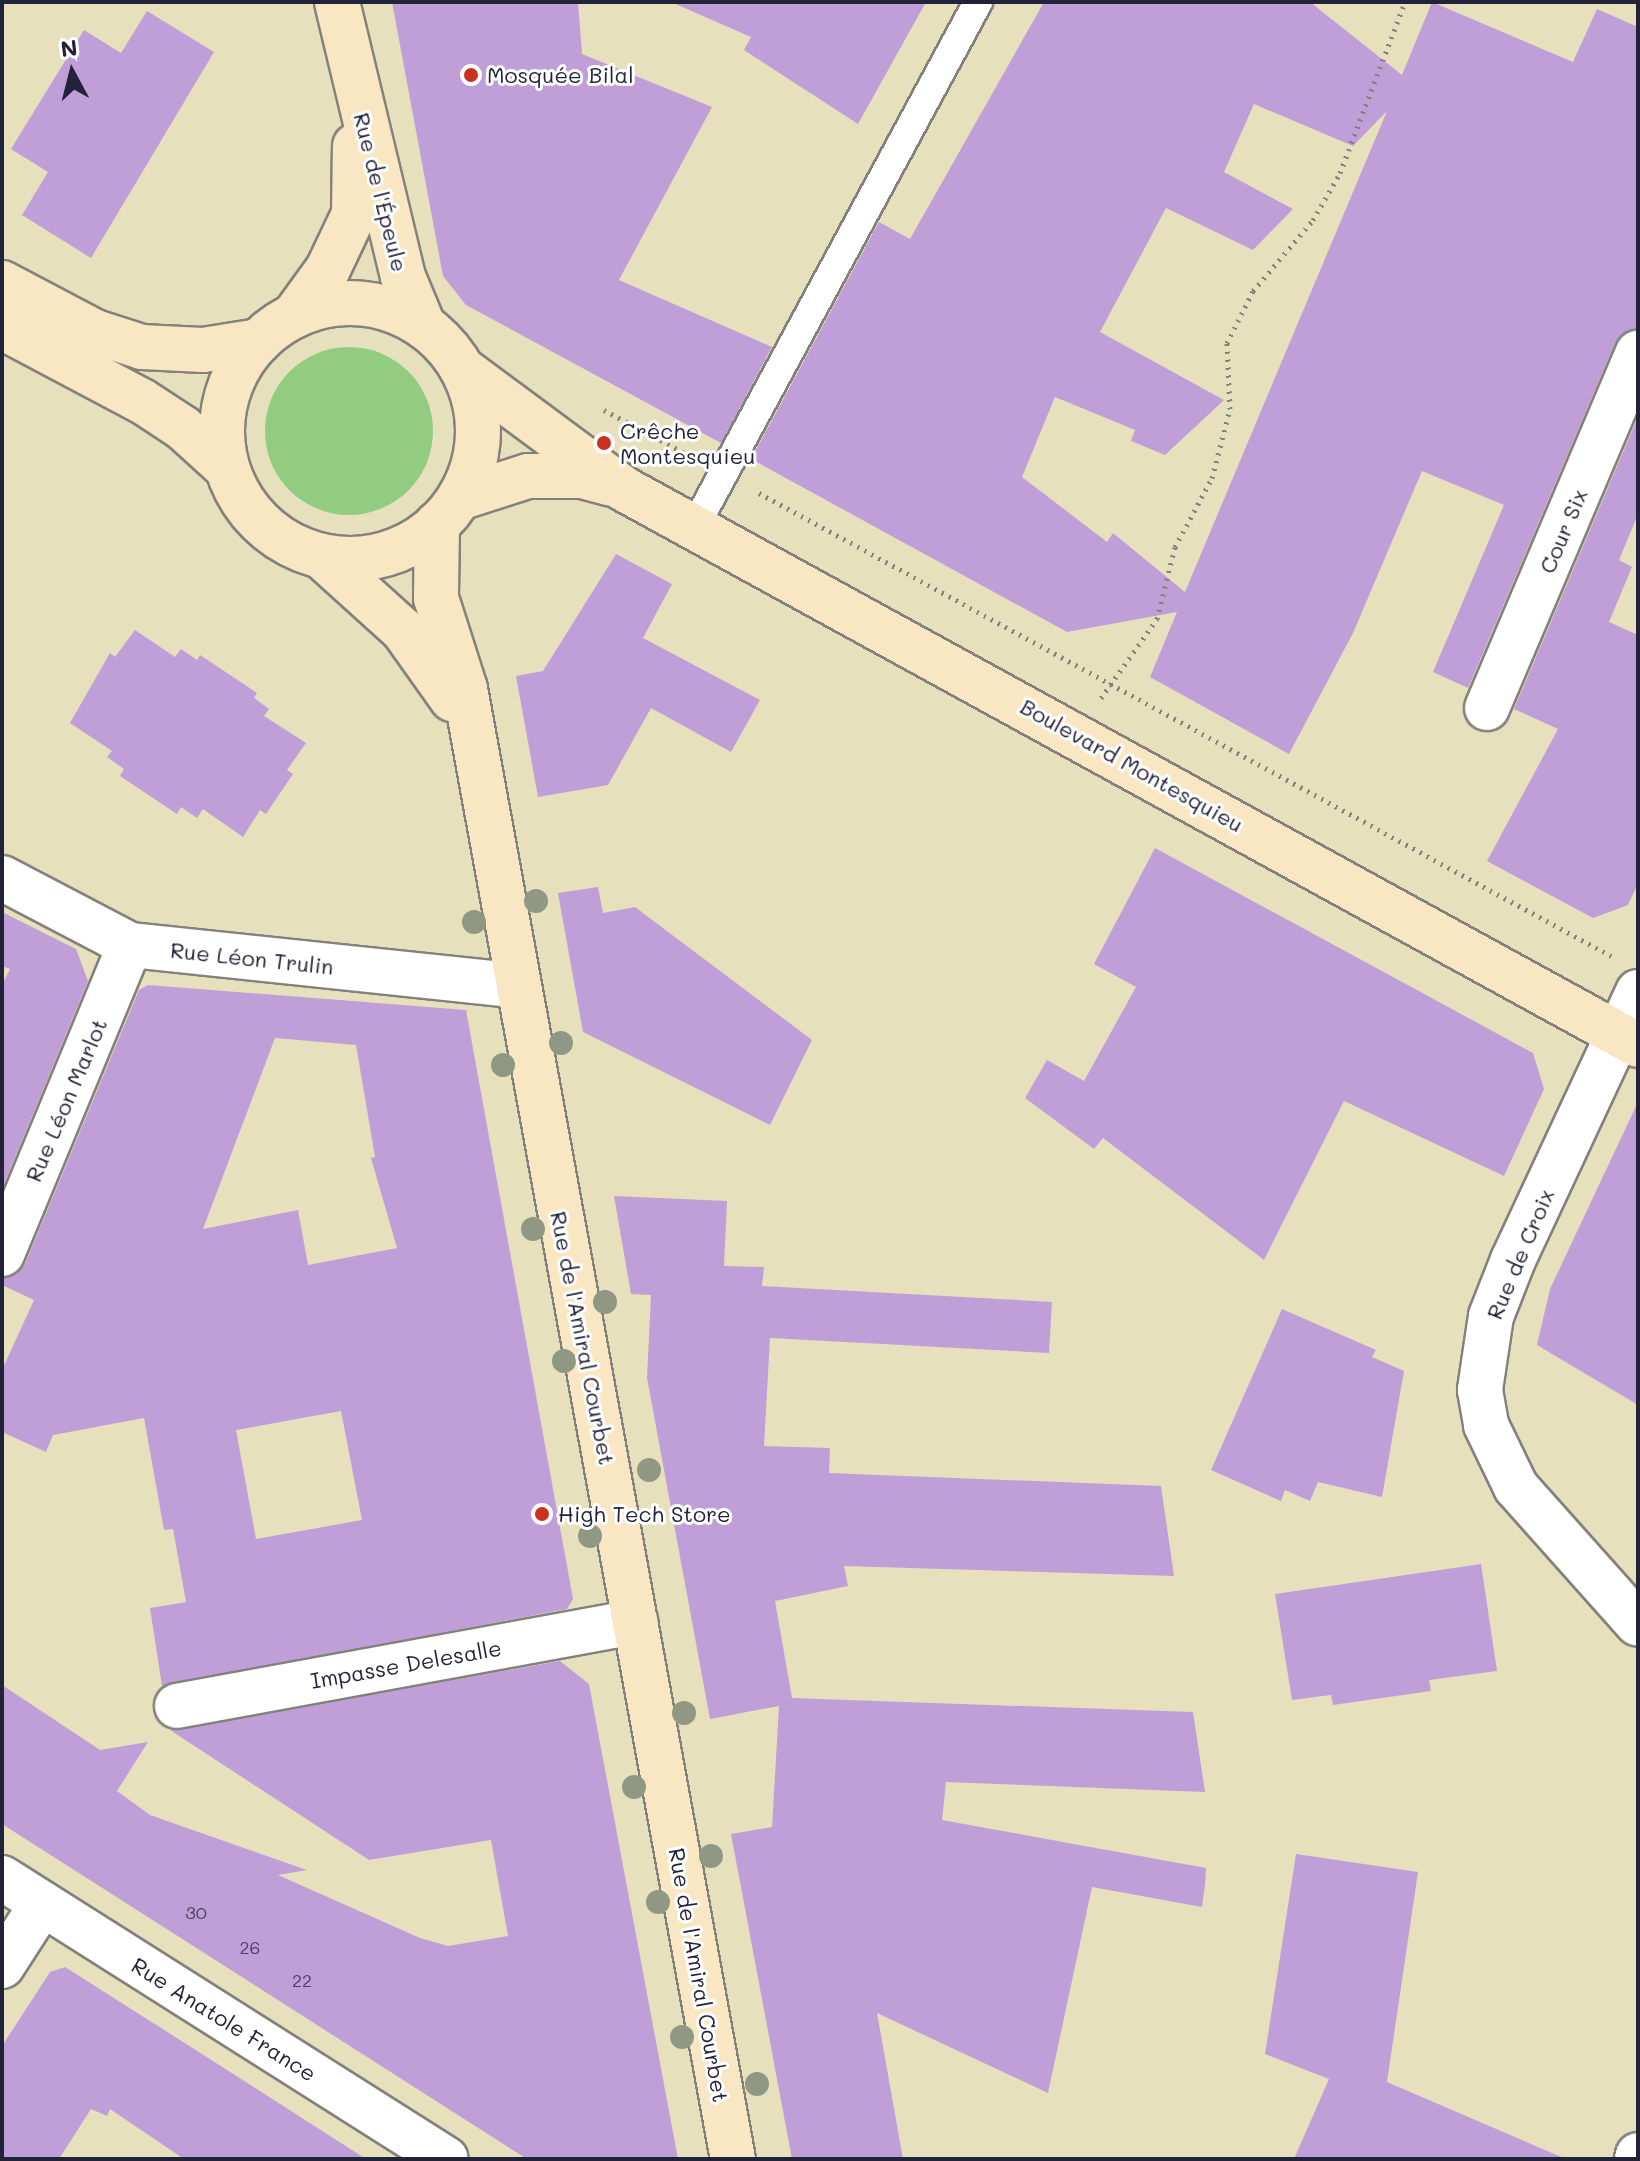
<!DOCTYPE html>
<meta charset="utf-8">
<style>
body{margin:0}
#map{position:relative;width:1640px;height:2161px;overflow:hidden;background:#e6e0bc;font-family:Mali,sans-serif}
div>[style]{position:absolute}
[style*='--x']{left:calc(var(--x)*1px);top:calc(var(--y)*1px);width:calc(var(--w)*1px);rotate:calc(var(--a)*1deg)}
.green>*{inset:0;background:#91cc81}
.round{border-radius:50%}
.building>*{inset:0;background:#c09fd9}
.path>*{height:5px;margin-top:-2.5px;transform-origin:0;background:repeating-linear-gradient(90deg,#84817c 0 2px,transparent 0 8px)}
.roads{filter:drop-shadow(2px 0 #84817c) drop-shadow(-2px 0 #84817c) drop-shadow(0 2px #84817c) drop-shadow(0 -2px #84817c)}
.lane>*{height:28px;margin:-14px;padding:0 14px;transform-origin:14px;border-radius:14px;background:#fff}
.street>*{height:44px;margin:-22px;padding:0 22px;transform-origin:22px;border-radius:22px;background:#fff}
.secondary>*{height:44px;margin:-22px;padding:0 22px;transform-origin:22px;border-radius:22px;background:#f9e7c3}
.secondary>.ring{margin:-22px;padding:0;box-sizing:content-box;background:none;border:44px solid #f9e7c3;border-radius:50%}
.trees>*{width:24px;height:24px;margin:-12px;border-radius:50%;background:#909883}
.dots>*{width:22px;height:22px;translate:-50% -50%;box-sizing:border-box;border:4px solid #fff;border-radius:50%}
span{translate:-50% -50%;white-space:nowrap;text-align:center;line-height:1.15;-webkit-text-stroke:6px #fff;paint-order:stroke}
.number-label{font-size:18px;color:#4a4162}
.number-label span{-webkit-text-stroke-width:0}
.poi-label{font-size:22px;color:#22223b}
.left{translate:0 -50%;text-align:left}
.street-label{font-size:22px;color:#22223b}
.frame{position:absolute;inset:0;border:4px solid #22223b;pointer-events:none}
.north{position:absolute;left:32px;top:32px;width:80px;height:80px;-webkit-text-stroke:6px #fff;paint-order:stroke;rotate:353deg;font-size:22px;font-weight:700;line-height:32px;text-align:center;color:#22223b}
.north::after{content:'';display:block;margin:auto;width:28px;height:36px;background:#22223b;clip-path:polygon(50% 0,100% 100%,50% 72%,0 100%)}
</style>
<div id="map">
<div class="green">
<i class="round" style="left:265px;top:347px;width:168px;height:168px"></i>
</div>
<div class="building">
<i style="clip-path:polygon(392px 2px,578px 2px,582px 54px,712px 107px,619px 280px,772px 347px,721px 443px,466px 305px,443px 276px)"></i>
<i style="clip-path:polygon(671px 2px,926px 2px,858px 124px,744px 50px,751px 37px)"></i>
<i style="clip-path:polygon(evenodd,1044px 2px,1310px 2px,1402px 75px,1432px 2px,1573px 62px,1597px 9px,1638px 27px,1638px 328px,1624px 333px,1615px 343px,1468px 688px,1433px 672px,1504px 505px,1422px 471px,1353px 633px,1289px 754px,1150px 677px,1177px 612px,1067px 632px,751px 459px,879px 222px,910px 239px,1044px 2px,1254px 104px,1353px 146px,1387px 111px,1185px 592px,1113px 533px,1107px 542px,1022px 477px,1055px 397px,1135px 430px,1131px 441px,1165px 455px,1224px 400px,1100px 332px,1166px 208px,1253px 250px,1293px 209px,1224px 172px,1254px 104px)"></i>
<i style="clip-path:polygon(147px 11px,214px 52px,91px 258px,22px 215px,48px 172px,11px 149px,84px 30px,121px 53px)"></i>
<i style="clip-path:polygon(1638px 417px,1638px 514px,1619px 560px,1632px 567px,1609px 622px,1638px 635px,1638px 883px,1628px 905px,1593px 918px,1487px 861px,1558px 729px,1514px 709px)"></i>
<i style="clip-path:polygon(616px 554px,672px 584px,643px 638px,760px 700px,731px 752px,651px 708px,608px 785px,538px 797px,516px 676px,543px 671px)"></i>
<i style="clip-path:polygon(135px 630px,175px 657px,181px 649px,197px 660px,200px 655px,257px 693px,254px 698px,269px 709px,264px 716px,306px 743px,287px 770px,293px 774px,266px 814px,260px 810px,243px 837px,203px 809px,197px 818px,181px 807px,177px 814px,120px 776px,124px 769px,107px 757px,112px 751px,70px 723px,110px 653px,115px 657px)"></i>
<i style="clip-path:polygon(1155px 848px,1533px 1053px,1544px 1089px,1504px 1176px,1344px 1101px,1264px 1260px,1103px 1138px,1094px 1149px,1025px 1098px,1047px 1060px,1084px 1081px,1136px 987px,1094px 964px)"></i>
<i style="clip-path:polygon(598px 887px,603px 913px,635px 907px,812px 1040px,770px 1125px,583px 1032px,558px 893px)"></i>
<i style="clip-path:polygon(2px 912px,76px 949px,88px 981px,2px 1189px,2px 985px,10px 969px,2px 966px)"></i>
<i style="clip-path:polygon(evenodd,148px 985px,466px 1010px,573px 1599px,567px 1609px,162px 1686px,150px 1608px,186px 1602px,173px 1529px,164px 1530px,144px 1418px,53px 1435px,46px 1452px,2px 1432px,2px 1370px,34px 1300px,2px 1285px,2px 1278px,17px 1274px,25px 1264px,139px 990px,148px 985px,275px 1038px,356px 1045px,375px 1157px,371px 1158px,397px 1248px,308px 1265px,298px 1210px,203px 1229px,275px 1038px,148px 985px,341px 1411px,362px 1520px,256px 1539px,236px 1430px,341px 1411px)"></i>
<i style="clip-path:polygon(1638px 1102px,1638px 1405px,1537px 1345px,1550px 1289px)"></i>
<i style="clip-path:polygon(614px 1196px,727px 1201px,724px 1266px,764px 1267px,762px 1286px,1052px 1302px,1049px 1353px,770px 1338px,764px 1446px,830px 1448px,829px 1473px,1161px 1486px,1174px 1576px,844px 1566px,848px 1586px,775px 1601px,792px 1698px,1193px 1712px,1205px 1792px,946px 1782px,942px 1820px,1206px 1868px,1205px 1885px,1202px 1907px,1092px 1887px,1048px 2093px,877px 2013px,903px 2159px,792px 2159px,731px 1834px,772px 1827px,779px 1706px,710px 1719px,647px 1378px,651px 1295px,631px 1294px)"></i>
<i style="clip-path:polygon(1282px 1309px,1376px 1350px,1372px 1357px,1404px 1371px,1382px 1497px,1318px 1482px,1310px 1501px,1285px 1490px,1281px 1501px,1211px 1470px)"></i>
<i style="clip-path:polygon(1481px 1564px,1497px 1671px,1429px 1680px,1431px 1691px,1333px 1705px,1331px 1695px,1292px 1700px,1275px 1594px)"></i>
<i style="clip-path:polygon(560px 1661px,589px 1684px,678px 2159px,527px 2159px,2px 1824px,2px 1685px,100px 1750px,148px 1742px,117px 1791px,150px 1815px,307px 1870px,278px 1875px,420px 1938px,448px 1946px,508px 1936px,491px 1840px,369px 1860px,170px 1730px)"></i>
<i style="clip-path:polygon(1296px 1854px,1418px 1872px,1387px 2082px,1566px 2159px,1294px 2159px,1329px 2079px,1265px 2054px)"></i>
<i style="clip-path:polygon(65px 1967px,191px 2047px,366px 2159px,184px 2159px,110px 2109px,107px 2116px,91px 2109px,59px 2159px,2px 2159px,2px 2046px,50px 1972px)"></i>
</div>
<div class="path">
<i style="--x:604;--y:410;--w:98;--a:28.1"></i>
<i style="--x:759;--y:493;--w:970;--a:28.52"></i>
<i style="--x:1101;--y:698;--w:97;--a:-54.7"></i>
<i style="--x:1157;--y:619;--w:74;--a:-76"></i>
<i style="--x:1175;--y:547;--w:78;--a:-61.8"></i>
<i style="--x:1212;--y:478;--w:71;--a:-75.4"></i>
<i style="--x:1230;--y:409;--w:66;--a:-92.6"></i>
<i style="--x:1227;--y:343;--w:58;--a:-63.4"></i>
<i style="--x:1253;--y:291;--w:93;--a:-49.8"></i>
<i style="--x:1313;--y:220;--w:54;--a:-60.1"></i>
<i style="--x:1340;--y:173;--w:183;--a:-69.2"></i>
</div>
<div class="roads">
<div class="lane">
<i style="--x:694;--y:528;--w:598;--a:-61.63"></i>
</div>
<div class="street">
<i style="--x:1487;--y:708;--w:386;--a:-67"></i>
<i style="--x:2;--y:878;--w:144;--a:27.6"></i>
<i style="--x:130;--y:945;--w:389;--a:6"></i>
<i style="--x:1638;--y:992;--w:296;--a:115"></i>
<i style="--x:1513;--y:1260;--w:60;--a:111.4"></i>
<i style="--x:1491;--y:1316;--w:75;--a:98.5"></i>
<i style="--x:1480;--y:1390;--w:36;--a:80"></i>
<i style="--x:1486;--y:1425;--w:69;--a:64.2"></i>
<i style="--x:1516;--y:1487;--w:183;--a:48.3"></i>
<i style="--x:2;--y:1254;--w:334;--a:-67.5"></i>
<i style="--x:177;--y:1706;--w:466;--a:-10.4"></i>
<i style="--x:2;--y:1878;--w:525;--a:32.33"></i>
<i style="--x:2;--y:1966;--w:74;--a:-57.2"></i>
<i style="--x:1637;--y:2159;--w:4;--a:-76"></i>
</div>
<div class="secondary">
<i style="--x:337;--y:2;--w:283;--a:76.5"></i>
<i style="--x:403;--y:277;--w:52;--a:67.4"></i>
<i style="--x:2;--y:283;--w:105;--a:27.8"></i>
<i style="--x:95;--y:332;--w:49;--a:17.7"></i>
<i style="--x:142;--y:347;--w:61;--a:2.8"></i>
<i style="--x:203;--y:350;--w:57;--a:-9.1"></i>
<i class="ring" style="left:222px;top:303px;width:212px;height:212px"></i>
<i style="--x:294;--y:316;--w:58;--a:-54.1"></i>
<i style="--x:328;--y:269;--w:61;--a:-64.7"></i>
<i style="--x:354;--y:214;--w:68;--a:-89.2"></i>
<i style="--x:2;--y:327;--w:158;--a:27.9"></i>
<i style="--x:142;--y:401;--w:49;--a:33.4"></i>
<i style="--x:183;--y:428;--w:58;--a:42.2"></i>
<i style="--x:462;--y:369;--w:202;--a:36.5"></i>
<i style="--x:624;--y:489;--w:1156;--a:28.74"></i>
<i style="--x:459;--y:498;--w:72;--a:-17.7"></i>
<i style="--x:528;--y:476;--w:54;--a:0"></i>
<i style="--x:582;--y:476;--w:30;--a:15"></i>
<i style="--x:437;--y:524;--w:74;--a:90.8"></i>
<i style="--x:436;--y:598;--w:96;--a:72.3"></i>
<i style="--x:465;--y:689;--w:1494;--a:79.67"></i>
<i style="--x:321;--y:556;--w:110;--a:42.1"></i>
<i style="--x:403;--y:630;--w:85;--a:54.6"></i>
</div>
</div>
<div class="trees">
<i style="left:536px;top:901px"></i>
<i style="left:474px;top:922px"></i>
<i style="left:561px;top:1043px"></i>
<i style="left:503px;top:1065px"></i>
<i style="left:533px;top:1229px"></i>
<i style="left:605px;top:1302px"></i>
<i style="left:564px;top:1361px"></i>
<i style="left:649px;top:1470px"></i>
<i style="left:590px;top:1536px"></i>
<i style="left:684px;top:1713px"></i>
<i style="left:634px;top:1787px"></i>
<i style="left:711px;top:1856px"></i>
<i style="left:658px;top:1902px"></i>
<i style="left:682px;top:2037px"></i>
<i style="left:757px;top:2084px"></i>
</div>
<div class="dots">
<i style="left:471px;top:75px;background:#c8321e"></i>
<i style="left:604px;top:443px;background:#c8321e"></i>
<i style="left:542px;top:1514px;background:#c8321e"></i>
</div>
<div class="number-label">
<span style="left:196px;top:1912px">30</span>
<span style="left:250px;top:1947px">26</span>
<span style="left:302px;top:1980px">22</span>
</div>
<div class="poi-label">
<span class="left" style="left:487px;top:75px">Mosquée Bilal</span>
<span class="left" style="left:620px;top:443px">Crêche<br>Montesquieu</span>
<span class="left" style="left:558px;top:1514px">High Tech Store</span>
</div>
<div class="street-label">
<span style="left:381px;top:192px;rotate:76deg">Rue de l'Épeule</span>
<span style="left:1563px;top:531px;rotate:-67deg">Cour Six</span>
<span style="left:1132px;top:765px;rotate:29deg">Boulevard Montesquieu</span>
<span style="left:252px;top:958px;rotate:6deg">Rue Léon Trulin</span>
<span style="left:66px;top:1100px;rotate:-67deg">Rue Léon Marlot</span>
<span style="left:1520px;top:1254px;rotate:-67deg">Rue de Croix</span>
<span style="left:583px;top:1338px;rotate:79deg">Rue de l'Amiral Courbet</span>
<span style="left:406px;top:1664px;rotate:-10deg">Impasse Delesalle</span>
<span style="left:699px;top:1975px;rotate:80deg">Rue de l'Amiral Courbet</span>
<span style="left:224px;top:2019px;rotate:32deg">Rue Anatole France</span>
</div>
<div class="frame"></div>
<div class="north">N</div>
</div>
